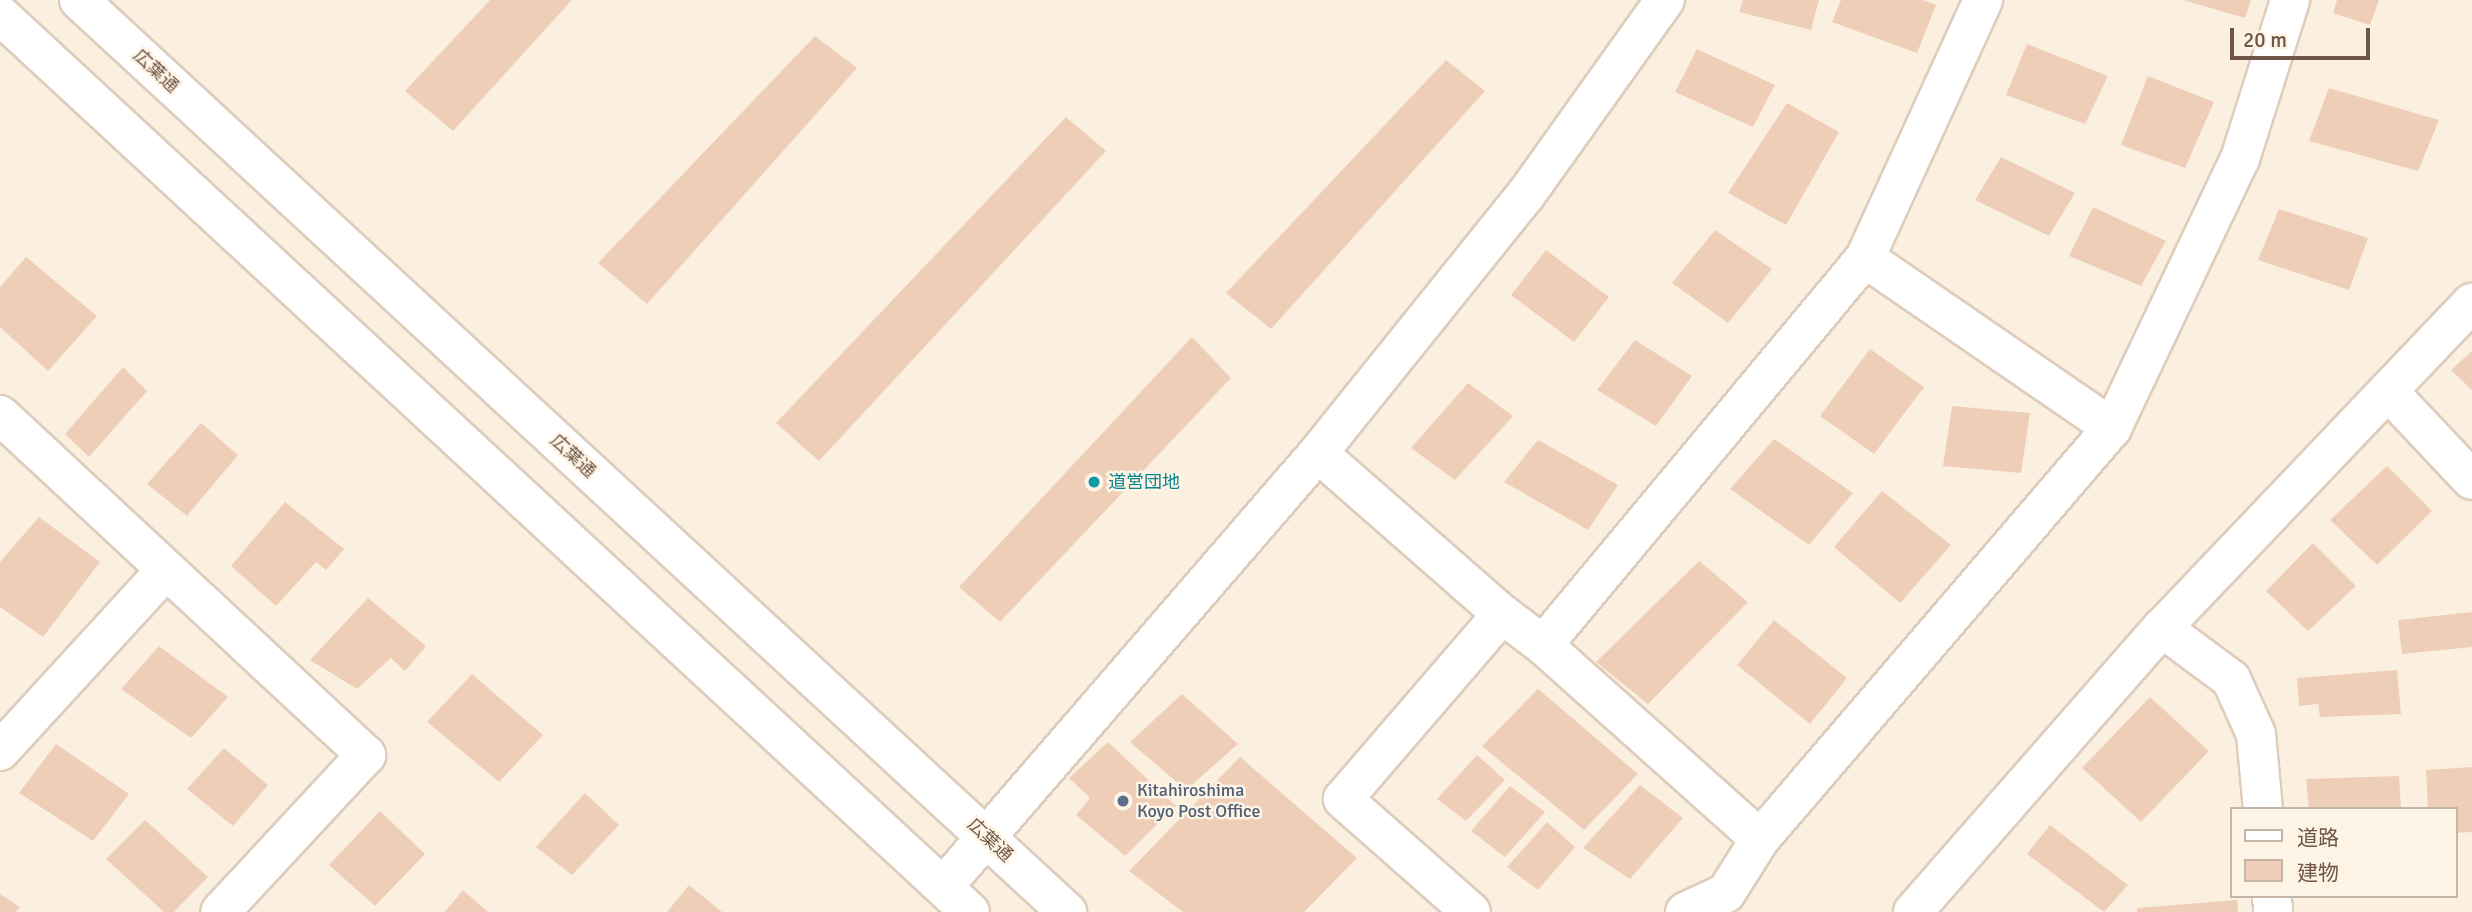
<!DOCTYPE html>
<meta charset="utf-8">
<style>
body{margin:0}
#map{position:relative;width:2472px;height:912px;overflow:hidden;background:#fbf0df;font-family:Signika,"Noto Sans JP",sans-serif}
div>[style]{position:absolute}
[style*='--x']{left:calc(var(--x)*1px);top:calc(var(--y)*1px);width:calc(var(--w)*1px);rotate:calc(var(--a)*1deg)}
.building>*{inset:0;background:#efceb8}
.roads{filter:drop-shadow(2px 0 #deccbc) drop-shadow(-2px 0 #deccbc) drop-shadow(0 2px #deccbc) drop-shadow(0 -2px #deccbc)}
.minor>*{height:38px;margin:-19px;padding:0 19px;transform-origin:19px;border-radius:19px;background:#fff}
.dots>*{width:19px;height:19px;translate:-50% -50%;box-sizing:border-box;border:4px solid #fef4e5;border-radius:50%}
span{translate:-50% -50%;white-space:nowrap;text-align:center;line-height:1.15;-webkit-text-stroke:5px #fef4e5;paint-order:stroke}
.street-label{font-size:18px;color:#705648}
.culture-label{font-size:18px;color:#0d838f}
.left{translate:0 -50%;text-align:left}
.service-label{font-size:18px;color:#4e5e75}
.legend{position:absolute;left:2230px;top:807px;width:228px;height:91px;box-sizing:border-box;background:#fef4e5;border:2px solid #c5b5a6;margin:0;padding:9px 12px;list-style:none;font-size:21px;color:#705648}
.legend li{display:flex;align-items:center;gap:14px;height:35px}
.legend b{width:35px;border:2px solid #c5b5a6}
.scale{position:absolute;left:2230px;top:28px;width:140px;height:32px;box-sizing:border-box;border:4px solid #705648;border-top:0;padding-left:9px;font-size:21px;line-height:24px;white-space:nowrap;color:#705648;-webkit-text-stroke:5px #fef4e5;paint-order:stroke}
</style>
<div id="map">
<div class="building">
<i style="clip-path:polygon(490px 0,572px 0,453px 131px,405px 91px)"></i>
<i style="clip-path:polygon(1743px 0,1819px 0,1811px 30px,1739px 12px)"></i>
<i style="clip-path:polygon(1841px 0,1923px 0,1936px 5px,1917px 53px,1832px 22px)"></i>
<i style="clip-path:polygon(2183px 0,2251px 0,2245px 18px)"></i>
<i style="clip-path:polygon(2337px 0,2379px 0,2370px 25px,2333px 13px)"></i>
<i style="clip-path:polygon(815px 36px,857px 68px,647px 304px,598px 263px)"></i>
<i style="clip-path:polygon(2027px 44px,2108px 76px,2085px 124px,2006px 95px)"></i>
<i style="clip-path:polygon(1697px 49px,1775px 85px,1753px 127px,1675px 92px)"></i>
<i style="clip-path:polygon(1446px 60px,1485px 91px,1271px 329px,1226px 293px)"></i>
<i style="clip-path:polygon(2148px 76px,2214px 102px,2185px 168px,2121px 145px)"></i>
<i style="clip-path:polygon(2329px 88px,2439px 120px,2418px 171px,2309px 141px)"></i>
<i style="clip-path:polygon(1787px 103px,1839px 132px,1786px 225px,1728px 193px)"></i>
<i style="clip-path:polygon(1066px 117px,1106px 151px,819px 461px,776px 423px)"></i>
<i style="clip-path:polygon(2001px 157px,2075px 193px,2049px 236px,1975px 200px)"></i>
<i style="clip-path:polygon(2093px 207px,2166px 241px,2141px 286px,2069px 256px)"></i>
<i style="clip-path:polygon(2279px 209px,2368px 238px,2349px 290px,2258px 260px)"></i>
<i style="clip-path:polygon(1715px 230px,1772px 269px,1728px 323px,1672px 283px)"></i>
<i style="clip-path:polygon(1546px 250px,1609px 297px,1574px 342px,1511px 295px)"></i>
<i style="clip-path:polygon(26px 257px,97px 316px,48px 371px,0 327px,0 287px)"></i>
<i style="clip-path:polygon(1192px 337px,1231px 378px,1000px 622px,959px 587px)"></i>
<i style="clip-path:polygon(1635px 340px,1692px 376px,1656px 426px,1597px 390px)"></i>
<i style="clip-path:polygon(1870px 349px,1924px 387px,1874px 454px,1820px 416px)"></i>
<i style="clip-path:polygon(2472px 351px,2472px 390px,2451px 370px)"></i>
<i style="clip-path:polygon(123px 367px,147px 391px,89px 457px,65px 434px)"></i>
<i style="clip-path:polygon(1468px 383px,1513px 416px,1455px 480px,1411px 448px)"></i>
<i style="clip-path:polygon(1952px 406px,2030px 413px,2021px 473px,1943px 466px)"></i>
<i style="clip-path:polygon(201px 423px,238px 455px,187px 516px,147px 484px)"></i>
<i style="clip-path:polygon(1774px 439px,1853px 493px,1809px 545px,1730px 489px)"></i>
<i style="clip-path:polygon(1538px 440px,1618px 485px,1588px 530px,1504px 482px)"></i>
<i style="clip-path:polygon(2387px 466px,2432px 511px,2377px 565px,2330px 520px)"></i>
<i style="clip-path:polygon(1882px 491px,1951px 545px,1900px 603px,1834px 547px)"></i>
<i style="clip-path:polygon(285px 502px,344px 549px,326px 570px,316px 562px,276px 606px,231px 566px)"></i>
<i style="clip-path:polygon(39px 517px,100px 562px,43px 637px,0 607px,0 562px)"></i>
<i style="clip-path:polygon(2313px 543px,2356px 586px,2308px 631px,2266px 591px)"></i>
<i style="clip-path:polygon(1699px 561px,1748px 602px,1648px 704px,1596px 662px)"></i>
<i style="clip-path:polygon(368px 598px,426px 646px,405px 671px,391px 658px,357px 689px,310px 660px)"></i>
<i style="clip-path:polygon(2472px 612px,2472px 647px,2402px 654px,2398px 620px)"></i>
<i style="clip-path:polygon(1774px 620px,1847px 678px,1810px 724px,1737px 665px)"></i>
<i style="clip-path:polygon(159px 646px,228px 697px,191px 738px,121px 689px)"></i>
<i style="clip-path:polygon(2397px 670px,2401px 714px,2320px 717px,2318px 704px,2299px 706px,2297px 678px)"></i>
<i style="clip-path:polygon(472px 674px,543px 735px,499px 782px,427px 722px)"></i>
<i style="clip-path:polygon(1538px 689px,1638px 774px,1584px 830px,1482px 746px)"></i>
<i style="clip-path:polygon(1182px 694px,1238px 744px,1186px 790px,1130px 742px)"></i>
<i style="clip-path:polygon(2150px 697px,2209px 751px,2141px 822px,2082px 768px)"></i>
<i style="clip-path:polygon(1108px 742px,1176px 806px,1125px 856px,1076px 815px,1090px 798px,1069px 778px)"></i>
<i style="clip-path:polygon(56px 744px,129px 794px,93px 841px,19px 793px)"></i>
<i style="clip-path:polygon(224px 748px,268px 785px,233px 826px,187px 789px)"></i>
<i style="clip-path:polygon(1477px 755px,1505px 780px,1466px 821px,1437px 799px)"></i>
<i style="clip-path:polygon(1240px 757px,1357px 858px,1304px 912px,1183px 912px,1129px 871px)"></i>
<i style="clip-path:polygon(2472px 767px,2472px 832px,2456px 833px,2456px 809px,2428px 809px,2426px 770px)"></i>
<i style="clip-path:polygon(2399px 776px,2401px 809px,2309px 809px,2306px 779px)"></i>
<i style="clip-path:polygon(1640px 785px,1683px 818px,1630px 879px,1583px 848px)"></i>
<i style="clip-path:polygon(1510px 786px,1545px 812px,1505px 857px,1471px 831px)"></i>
<i style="clip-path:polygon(585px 793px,619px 825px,572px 875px,536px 847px)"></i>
<i style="clip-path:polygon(380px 811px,425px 854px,375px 906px,329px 865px)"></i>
<i style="clip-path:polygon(145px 820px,208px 877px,174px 912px,164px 912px,106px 859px)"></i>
<i style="clip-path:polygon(1547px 822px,1575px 847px,1538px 890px,1507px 867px)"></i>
<i style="clip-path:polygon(2050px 825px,2128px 885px,2104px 912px,2027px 854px)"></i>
<i style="clip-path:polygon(689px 885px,722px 912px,667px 912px)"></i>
<i style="clip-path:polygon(463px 890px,488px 912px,445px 912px)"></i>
<i style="clip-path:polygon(0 894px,20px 907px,16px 912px,0 912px)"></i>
<i style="clip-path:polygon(2237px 900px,2238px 912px,2137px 912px,2137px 908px)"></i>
</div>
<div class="roads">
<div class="minor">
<i style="--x:79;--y:0;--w:1345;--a:42.71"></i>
<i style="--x:0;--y:15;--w:1321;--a:42.76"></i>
<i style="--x:1865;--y:258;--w:300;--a:34.5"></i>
<i style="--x:2388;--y:391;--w:122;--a:46.7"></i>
<i style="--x:0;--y:415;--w:500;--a:42.9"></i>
<i style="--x:366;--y:755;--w:214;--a:132.9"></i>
<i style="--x:1318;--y:453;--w:244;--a:41.2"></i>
<i style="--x:1502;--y:614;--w:51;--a:37.1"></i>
<i style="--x:1543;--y:645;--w:291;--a:41.8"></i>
<i style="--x:1760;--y:839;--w:541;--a:-49.42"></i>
<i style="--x:2112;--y:428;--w:298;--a:-64.6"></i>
<i style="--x:2240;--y:159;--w:167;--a:-72.5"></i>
<i style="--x:2162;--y:628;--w:86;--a:36.5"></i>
<i style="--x:2231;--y:679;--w:60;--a:65.6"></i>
<i style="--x:2256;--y:734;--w:75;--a:84.7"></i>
<i style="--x:1543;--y:645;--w:503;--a:-50.24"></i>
<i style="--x:1865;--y:258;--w:284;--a:-65.4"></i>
<i style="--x:0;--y:751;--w:246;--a:-47.5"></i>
<i style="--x:943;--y:887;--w:574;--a:-49.17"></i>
<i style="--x:1318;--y:453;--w:330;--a:-51.2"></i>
<i style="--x:1525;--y:196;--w:241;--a:-54.5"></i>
<i style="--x:2272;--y:896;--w:16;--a:86"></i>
<i style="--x:1471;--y:912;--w:171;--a:-138.6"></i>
<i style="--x:1343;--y:799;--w:244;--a:-49.3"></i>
<i style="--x:1685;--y:912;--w:45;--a:-24.9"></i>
<i style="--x:1726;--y:893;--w:64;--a:-57.8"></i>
<i style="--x:1913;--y:912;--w:378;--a:-48.8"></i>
<i style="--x:2162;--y:628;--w:449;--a:-46.4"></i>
</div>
</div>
<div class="dots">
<i style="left:1094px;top:482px;background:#0f9aa8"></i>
<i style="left:1123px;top:801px;background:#5c6f8a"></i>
</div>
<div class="street-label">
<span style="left:156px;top:71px;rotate:43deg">広葉通</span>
<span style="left:573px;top:456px;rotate:43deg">広葉通</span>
<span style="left:990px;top:840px;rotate:43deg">広葉通</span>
</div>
<div class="culture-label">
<span class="left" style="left:1108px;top:482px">道営団地</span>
</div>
<div class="service-label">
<span class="left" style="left:1137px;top:801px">Kitahiroshima<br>Koyo Post Office</span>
</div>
<ul class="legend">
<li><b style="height:9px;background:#fff"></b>道路</li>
<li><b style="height:19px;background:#efceb8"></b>建物</li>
</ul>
<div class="scale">20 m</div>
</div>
